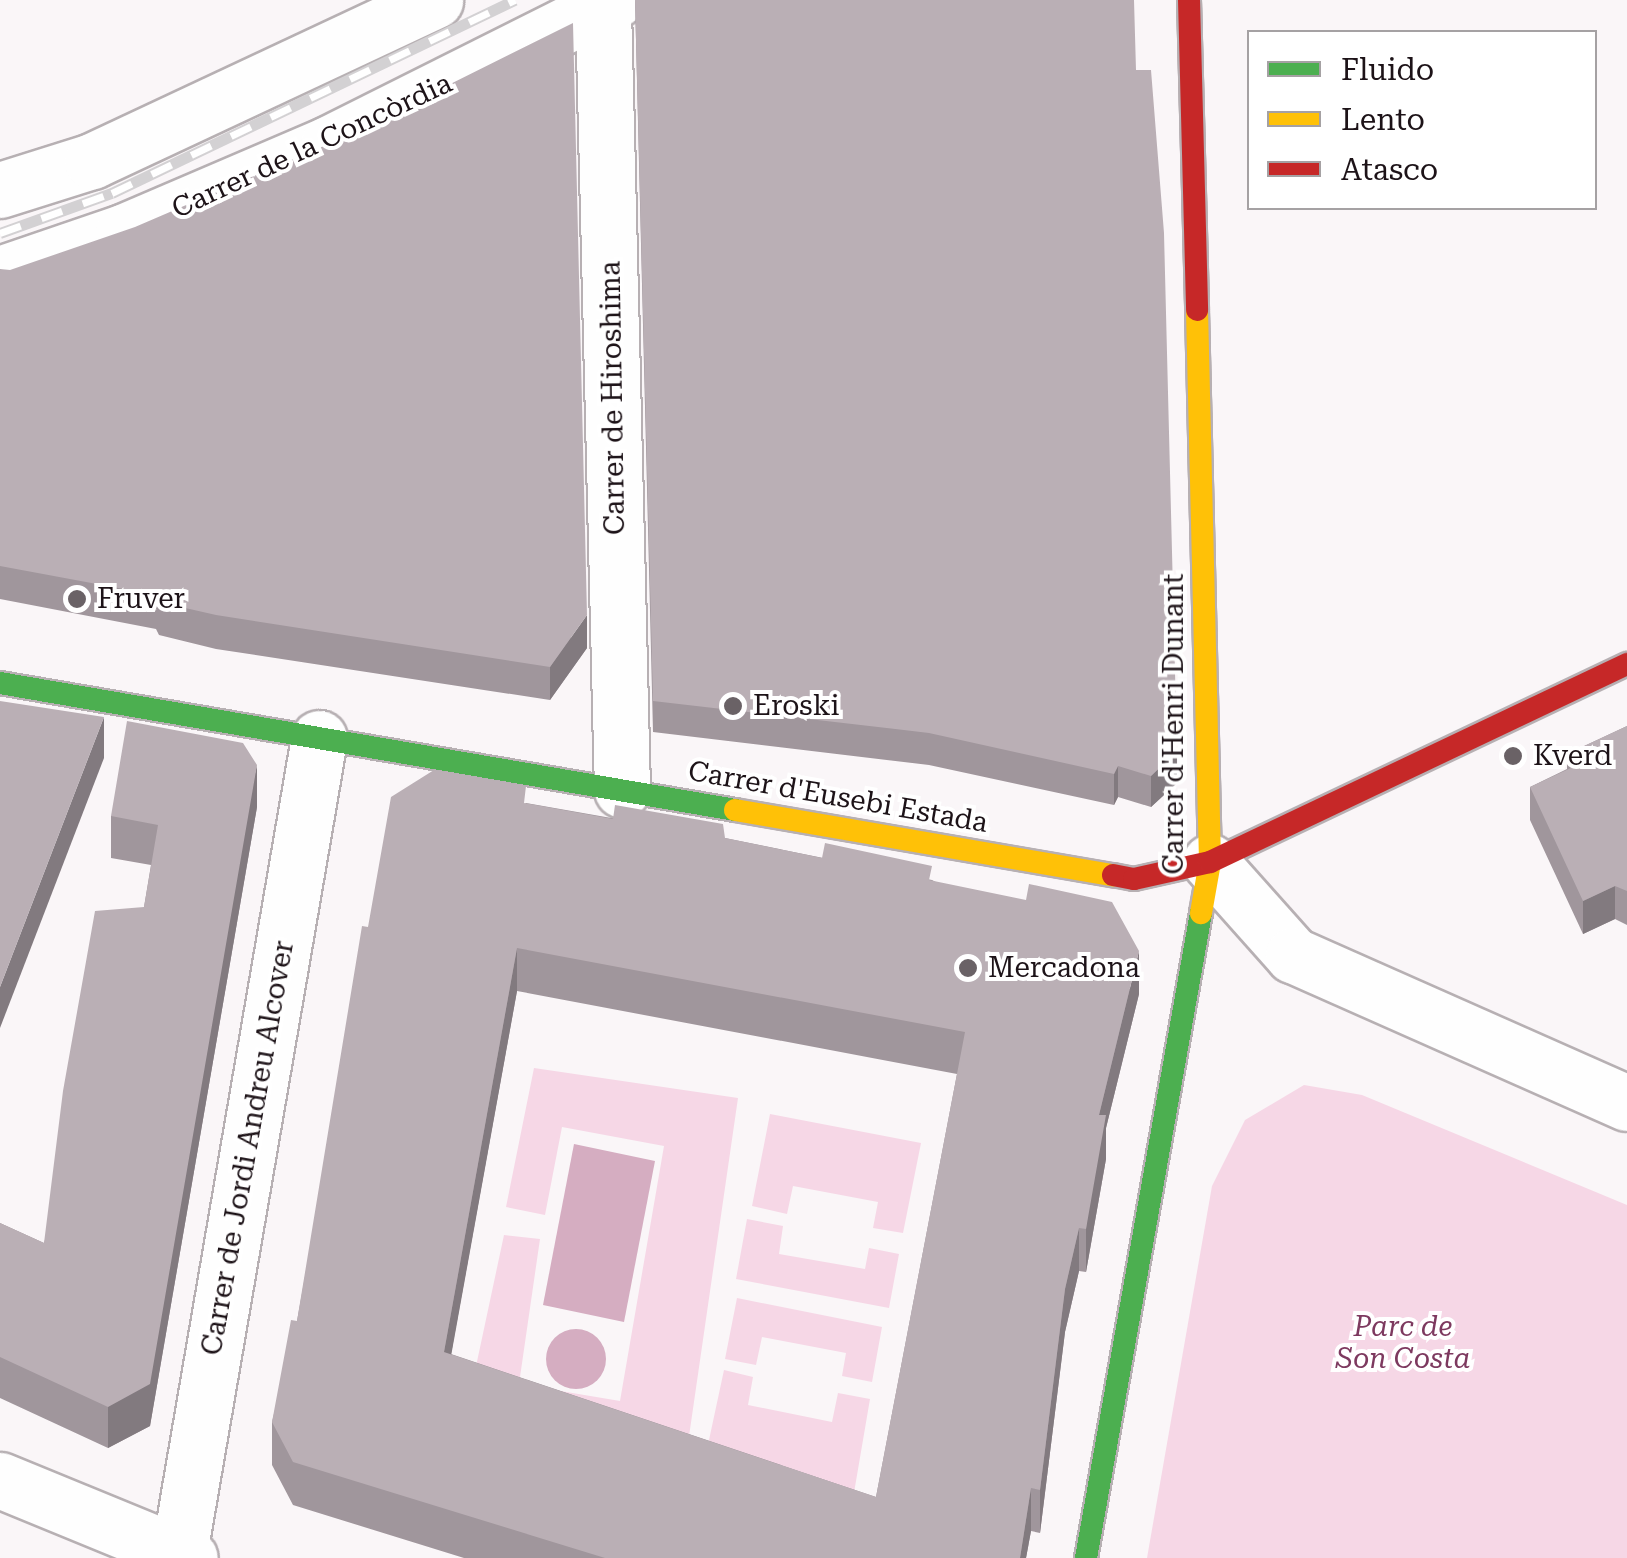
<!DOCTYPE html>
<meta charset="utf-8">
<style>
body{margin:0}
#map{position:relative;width:1627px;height:1558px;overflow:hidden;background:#faf6f8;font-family:"Roboto Serif",serif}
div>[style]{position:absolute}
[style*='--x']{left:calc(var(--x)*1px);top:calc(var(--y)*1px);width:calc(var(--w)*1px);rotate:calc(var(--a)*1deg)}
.green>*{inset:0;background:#f6d7e6}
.water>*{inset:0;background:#d5adc1}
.round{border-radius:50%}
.roads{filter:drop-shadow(2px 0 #b7b0b3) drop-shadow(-2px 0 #b7b0b3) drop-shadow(0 2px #b7b0b3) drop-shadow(0 -2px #b7b0b3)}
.street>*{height:55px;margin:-27.5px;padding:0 27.5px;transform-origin:27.5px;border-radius:27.5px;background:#fefefe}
.fast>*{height:22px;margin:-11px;padding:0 11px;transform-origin:11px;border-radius:11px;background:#4caf50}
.slow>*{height:22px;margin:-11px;padding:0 11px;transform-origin:11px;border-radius:11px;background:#ffc107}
.jam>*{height:22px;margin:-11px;padding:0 11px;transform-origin:11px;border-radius:11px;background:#c62828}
.rail>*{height:11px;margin-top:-5.5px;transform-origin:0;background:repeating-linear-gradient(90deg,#fff 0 22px,#d3d1d3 0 44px);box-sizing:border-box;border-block:2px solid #d3d1d3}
.wall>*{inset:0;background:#a0969c}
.shaded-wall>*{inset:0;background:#827a7f}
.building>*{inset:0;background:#baafb5}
.dots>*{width:28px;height:28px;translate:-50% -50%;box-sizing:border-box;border:5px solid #fff;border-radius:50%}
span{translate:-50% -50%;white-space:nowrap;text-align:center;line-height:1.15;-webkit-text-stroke:8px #fff;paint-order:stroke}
.street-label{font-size:28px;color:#1d1318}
.poi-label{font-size:28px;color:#1d1318}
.left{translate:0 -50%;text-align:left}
.park-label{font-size:28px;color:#7d395f;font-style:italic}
.legend{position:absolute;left:1247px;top:30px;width:350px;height:180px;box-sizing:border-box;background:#fff;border:2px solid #a5a1a3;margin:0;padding:12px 18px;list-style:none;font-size:30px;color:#1d1318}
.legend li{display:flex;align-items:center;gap:20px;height:50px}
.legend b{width:50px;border:2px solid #a5a1a3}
</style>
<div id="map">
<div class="green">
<i style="clip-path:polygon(534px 1068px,738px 1098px,685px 1464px,472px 1385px,504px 1235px,540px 1239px,519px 1384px,620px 1401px,664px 1146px,562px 1127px,545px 1215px,506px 1207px)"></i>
<i style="clip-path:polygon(1304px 1085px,1362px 1095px,1627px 1205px,1627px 1558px,1147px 1558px,1212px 1186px,1245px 1120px)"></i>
<i style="clip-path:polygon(770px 1114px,921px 1143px,903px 1233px,873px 1228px,878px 1202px,793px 1186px,787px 1214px,752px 1206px)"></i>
<i style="clip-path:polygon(747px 1219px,783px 1226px,779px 1254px,865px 1269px,869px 1248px,899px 1254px,889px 1308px,736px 1279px)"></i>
<i style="clip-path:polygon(737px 1298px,882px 1327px,872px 1382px,842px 1376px,846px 1353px,762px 1337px,756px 1365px,725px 1359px)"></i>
<i style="clip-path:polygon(724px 1370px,753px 1377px,748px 1405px,832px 1422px,838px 1393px,870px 1399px,849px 1522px,703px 1468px)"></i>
</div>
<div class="water">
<i style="clip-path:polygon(574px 1144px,655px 1161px,624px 1322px,543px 1305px)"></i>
<i class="round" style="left:546px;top:1329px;width:60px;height:60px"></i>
</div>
<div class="roads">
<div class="street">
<i style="--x:603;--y:7;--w:783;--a:88.61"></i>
<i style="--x:0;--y:190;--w:96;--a:-17.5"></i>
<i style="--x:92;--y:161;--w:379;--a:-25.1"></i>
<i style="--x:0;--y:274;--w:130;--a:-18.9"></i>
<i style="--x:123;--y:232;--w:223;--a:-23.2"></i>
<i style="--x:328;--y:144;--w:322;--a:-26.6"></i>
<i style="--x:1210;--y:862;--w:125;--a:48.3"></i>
<i style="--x:1293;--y:955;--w:365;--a:23.9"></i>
<i style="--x:0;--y:1480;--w:205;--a:22.3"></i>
<i style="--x:178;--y:1558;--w:832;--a:-80.24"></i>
</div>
<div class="fast">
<i style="--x:0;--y:683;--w:746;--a:9.8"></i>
<i style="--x:1086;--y:1558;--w:655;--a:-79.89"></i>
</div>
<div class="slow">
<i style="--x:1197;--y:310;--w:552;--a:88.65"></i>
<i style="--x:1210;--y:862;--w:52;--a:100"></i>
<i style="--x:735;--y:810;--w:384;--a:9.8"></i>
</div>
<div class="jam">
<i style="--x:1189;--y:0;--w:310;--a:88.5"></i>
<i style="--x:1113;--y:875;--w:21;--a:11"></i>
<i style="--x:1134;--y:879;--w:78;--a:-12.6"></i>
<i style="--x:1210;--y:862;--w:462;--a:-25.4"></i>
</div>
</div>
<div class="rail">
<i style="--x:0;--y:233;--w:119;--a:-19.7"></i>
<i style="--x:112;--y:193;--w:447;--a:-25.6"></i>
</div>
<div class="wall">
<i style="clip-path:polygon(635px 0,1136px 70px,1177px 783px,1151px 807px,1118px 797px,1114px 805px,929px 765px,653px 732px)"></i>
<i style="clip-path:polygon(0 269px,587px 648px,550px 700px,216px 649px,159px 635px,156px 629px,0 599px)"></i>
<i style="clip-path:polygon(1627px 726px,1627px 925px,1615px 919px,1583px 934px,1530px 820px,1530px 787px,1567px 769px,1567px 754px)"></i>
<i style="clip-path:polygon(evenodd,526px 803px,725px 838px,932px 880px,1139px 994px,1106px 1128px,1106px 1159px,1086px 1272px,1079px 1271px,1065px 1332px,1040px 1533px,1031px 1531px,1026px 1558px,464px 1558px,293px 1505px,272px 1465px,272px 1422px,297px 1321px,368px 927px,526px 803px,517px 991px,957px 1074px,876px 1497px,451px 1354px,517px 991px)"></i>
<i style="clip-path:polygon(257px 807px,150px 1426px,108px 1448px,0 1398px,0 1223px,44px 1243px,144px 907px,151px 865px,111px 858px,111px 816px)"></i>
</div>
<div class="shaded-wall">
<i style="clip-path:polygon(587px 615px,587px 648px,550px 700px,550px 667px)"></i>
<i style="clip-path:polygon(104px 717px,104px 758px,0 1028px,0 987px)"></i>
<i style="clip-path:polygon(1177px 751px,1177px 783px,1151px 807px,1151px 776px)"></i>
<i style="clip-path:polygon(257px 765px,257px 807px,150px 1426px,108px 1448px,108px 1407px)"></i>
<i style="clip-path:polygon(1118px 766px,1118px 797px,1114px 805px,1114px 774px)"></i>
<i style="clip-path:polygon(1615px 886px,1615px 919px,1583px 934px,1583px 901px)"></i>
<i style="clip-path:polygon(517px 948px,517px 991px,444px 1395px,444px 1352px)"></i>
<i style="clip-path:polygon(1139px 951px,1139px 994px,1106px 1128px,1106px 1159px,1086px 1272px,1086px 1229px,1099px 1115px)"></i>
<i style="clip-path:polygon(1079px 1228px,1079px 1271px,1065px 1332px,1040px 1533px,1040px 1490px,1065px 1289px)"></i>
<i style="clip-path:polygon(1031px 1488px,1031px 1531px,1026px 1558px,1020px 1558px)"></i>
</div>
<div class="building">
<i style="clip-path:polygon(635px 0,1134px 0,1136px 70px,1151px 70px,1164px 233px,1177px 751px,1151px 776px,1118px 766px,1114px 774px,929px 733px,653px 701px)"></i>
<i style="clip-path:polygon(573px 23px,587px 615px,550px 667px,216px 615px,159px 602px,156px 595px,0 566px,0 269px,10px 270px,135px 227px,340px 139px)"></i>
<i style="clip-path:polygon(0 701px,104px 717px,0 987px)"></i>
<i style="clip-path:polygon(127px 721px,243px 743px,257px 765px,150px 1384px,108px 1407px,0 1357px,0 1223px,44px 1243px,63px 1091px,95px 911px,144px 907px,158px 825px,111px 816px)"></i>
<i style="clip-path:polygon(1627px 726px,1627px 891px,1615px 886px,1583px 901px,1530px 787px,1573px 767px,1567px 754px)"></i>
<i style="clip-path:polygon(evenodd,434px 770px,526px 786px,524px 803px,613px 819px,615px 805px,723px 824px,725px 838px,822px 858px,825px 843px,932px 866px,929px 880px,1026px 900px,1029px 884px,1112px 902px,1139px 951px,1099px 1115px,1106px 1115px,1086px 1229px,1079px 1228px,1065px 1289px,1040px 1490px,1031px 1488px,1020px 1558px,605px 1558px,293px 1462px,272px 1422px,291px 1320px,297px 1321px,362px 926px,368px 927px,391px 797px,434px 770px,517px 948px,965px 1032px,876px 1497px,444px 1352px,517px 948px)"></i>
</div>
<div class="dots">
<i style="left:77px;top:599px;background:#6a6266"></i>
<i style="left:733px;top:706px;background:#6a6266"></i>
<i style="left:1513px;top:756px;background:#6a6266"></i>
<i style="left:968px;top:968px;background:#6a6266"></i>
</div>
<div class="street-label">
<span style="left:312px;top:146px;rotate:-25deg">Carrer de la Concòrdia</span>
<span style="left:613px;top:398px;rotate:-91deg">Carrer de Hiroshima</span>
<span style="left:1174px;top:724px;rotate:-90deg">Carrer d'Henri Dunant</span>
<span style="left:838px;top:797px;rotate:10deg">Carrer d'Eusebi Estada</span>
<span style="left:248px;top:1148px;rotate:-80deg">Carrer de Jordi Andreu Alcover</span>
</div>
<div class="poi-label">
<span class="left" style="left:97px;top:599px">Fruver</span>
<span class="left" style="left:753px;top:706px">Eroski</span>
<span class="left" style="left:1533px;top:756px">Kverd</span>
<span class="left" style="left:988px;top:968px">Mercadona</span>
</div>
<div class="park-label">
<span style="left:1403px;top:1343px">Parc de<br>Son Costa</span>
</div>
<ul class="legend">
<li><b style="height:12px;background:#4caf50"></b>Fluido</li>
<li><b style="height:12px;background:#ffc107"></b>Lento</li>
<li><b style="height:12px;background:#c62828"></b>Atasco</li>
</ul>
</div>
